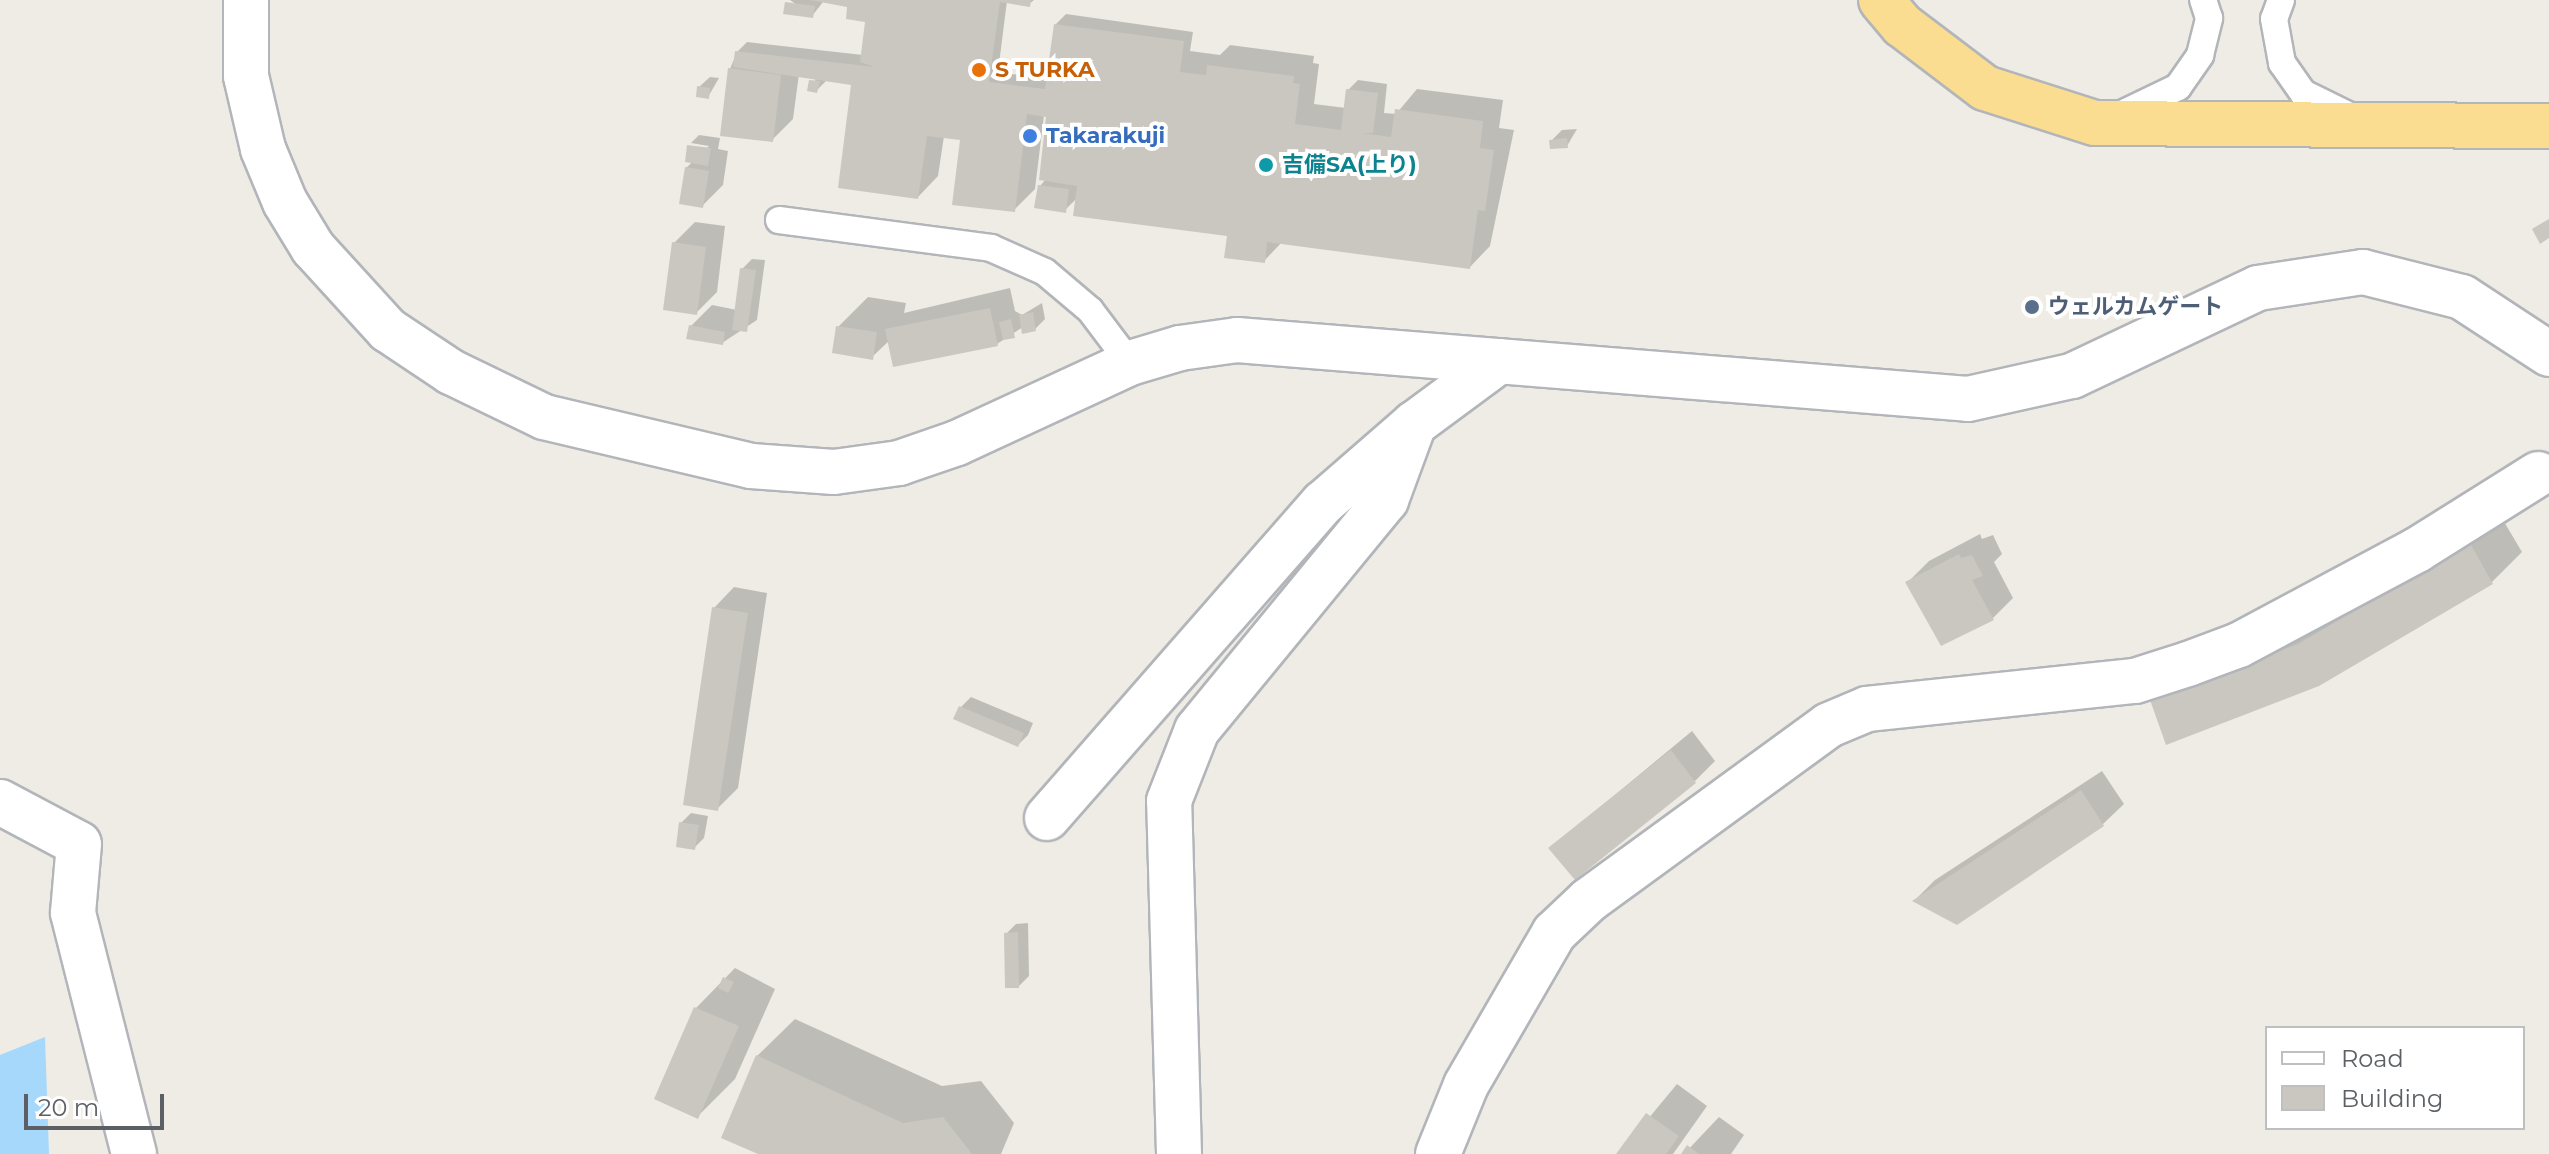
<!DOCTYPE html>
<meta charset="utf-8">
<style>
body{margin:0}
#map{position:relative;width:2549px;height:1154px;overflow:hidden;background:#eeece4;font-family:Montserrat,"Noto Sans JP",sans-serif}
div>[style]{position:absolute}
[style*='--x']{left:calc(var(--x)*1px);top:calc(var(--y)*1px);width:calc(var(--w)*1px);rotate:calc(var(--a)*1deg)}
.water>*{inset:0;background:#a6d8fc}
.shadow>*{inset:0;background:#0003}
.building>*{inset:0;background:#cac7c1}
.roads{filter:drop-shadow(2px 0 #b2b5b9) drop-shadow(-2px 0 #b2b5b9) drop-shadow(0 2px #b2b5b9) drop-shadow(0 -2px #b2b5b9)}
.lane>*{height:26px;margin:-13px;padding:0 13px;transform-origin:13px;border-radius:13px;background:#fff}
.street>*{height:44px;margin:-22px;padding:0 22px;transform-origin:22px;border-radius:22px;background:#fff}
.secondary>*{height:44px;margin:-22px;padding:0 22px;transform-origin:22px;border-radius:22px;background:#fff}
.highway>*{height:44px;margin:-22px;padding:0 22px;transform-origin:22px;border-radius:22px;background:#fadd90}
.dots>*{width:22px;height:22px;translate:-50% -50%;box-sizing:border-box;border:4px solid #fff;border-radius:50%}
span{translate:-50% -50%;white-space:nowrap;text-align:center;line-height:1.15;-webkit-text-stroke:8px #fff;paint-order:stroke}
.food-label{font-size:22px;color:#c56008;font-weight:700}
.left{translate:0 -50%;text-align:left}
.shop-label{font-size:22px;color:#366cbe;font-weight:700}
.culture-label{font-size:22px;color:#0d838f;font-weight:700}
.service-label{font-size:22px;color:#4e5e75;font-weight:700}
.legend{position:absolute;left:2265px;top:1026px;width:260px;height:104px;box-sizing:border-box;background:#fff;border:2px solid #bebfc1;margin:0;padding:10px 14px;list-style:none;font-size:24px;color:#5c6064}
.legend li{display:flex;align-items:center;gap:16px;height:40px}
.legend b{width:40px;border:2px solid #bebfc1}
.scale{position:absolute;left:24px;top:1094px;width:140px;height:36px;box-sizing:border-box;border:4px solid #5c6064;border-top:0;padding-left:10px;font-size:24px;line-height:28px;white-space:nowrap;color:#5c6064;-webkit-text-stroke:6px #fff;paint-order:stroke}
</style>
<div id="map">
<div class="water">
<i style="clip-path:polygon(45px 1037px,49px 1154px,0 1154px,0 1055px)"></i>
</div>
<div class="shadow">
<i style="clip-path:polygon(790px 0,1034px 0,1029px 4px,1007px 1px,998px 72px,1048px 79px,1056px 24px,1066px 14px,1193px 32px,1190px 51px,1220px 55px,1230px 45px,1314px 56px,1313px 63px,1319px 64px,1314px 104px,1346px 108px,1348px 90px,1358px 80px,1387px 84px,1384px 113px,1396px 114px,1417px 89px,1503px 100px,1499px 128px,1514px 130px,1490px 246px,1470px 267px,1282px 242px,1264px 261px,1229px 235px,1077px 198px,1065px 210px,1040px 186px,1046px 179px,1049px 111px,1044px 115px,1035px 189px,1014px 210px,963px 139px,944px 136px,938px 176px,918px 197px,857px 83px,826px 81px,816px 91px,815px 77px,799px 74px,793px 119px,772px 140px,730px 69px,737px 52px,747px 42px,863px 55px,868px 20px,849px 5px,823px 2px,812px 16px)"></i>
<i style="clip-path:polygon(710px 77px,719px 78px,708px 97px,699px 87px)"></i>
<i style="clip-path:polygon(1577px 129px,1567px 146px,1552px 140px,1562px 130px)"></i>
<i style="clip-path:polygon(699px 135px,720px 138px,718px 149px,728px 151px,723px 185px,702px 206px,686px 168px,709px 146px,691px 143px)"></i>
<i style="clip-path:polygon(695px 222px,725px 226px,717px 292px,696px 313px,674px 243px)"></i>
<i style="clip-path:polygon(752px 259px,765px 260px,757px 320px,722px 343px,691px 326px,712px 305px,737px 310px,742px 269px)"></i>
<i style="clip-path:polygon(1010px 288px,1015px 311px,1022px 315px,1042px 303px,1045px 319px,1035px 329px,1023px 327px,997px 344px,890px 340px,872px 357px,838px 327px,868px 297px,906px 303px,904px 313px)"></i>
<i style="clip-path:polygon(2500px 515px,2522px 552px,2492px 582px,2318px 684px,2153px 701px,2183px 671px)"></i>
<i style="clip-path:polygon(1980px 534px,1982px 539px,1993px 535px,2002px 554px,1994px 562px,2013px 598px,1992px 619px,1908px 582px,1929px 561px)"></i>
<i style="clip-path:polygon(734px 587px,767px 593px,738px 788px,717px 809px,714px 608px)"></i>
<i style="clip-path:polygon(971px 697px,1033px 723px,1028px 735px,1018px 745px,961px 707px)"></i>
<i style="clip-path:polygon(1692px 731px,1715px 761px,1694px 782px,1551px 848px)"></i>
<i style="clip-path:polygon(2102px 771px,2124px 804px,2103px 824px,1915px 900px,1935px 880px)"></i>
<i style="clip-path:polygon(691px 813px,708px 816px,704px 838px,694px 848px,681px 823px)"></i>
<i style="clip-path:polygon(1028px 923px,1029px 976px,1019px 986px,1006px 934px,1016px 924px)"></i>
<i style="clip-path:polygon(735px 968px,775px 989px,735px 1079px,698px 1116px,696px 1008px)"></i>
<i style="clip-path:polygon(795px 1019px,942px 1086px,981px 1081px,1014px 1123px,1001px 1154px,763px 1154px,757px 1056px)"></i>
<i style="clip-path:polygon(1677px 1084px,1707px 1106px,1673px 1154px,1619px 1154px)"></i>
<i style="clip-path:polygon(1719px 1117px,1744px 1135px,1731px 1154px,1684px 1154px)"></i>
</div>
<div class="building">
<i style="clip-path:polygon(810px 0,1031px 0,1030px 7px,1000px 2px,989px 82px,1045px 89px,1054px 24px,1184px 41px,1180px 72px,1206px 75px,1207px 65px,1294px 76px,1293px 83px,1300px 84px,1295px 124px,1341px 130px,1346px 89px,1378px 93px,1373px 133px,1362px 133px,1391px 137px,1395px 109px,1483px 121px,1480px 148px,1494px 150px,1485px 211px,1478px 210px,1470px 269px,1267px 242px,1265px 263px,1224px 258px,1227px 236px,1073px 216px,1077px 186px,1039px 180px,1046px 117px,1027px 114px,1015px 212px,952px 205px,960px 140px,927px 136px,918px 199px,838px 188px,851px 85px,733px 67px,735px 51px,875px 67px,860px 62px,865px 22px,846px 19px,847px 7px)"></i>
<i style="clip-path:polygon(785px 2px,815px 6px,813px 18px,783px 14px)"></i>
<i style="clip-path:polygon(728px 68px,781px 75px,773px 142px,720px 136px)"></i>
<i style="clip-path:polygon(809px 80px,820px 81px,817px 93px,807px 91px)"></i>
<i style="clip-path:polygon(697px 86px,710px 88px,709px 99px,696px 97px)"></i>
<i style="clip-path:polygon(1567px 138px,1568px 148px,1550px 149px,1549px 140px)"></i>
<i style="clip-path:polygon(687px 145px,711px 148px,708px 166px,685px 162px)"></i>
<i style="clip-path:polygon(685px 167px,709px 171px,703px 208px,679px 204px)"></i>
<i style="clip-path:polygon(1038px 185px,1069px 189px,1066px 213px,1034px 208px)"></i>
<i style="clip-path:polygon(2549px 219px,2549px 238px,2540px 244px,2532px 229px)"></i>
<i style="clip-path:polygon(672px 242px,706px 247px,697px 315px,663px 310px)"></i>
<i style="clip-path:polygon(740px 268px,756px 270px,747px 332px,732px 330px)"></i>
<i style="clip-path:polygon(990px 308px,998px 346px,893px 367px,885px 329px)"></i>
<i style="clip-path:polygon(1033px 312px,1036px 331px,1022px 334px,1019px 315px)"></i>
<i style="clip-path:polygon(1011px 319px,1015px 338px,1003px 340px,999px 322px)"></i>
<i style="clip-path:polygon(689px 325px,725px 332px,723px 345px,686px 339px)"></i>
<i style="clip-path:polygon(836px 326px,877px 332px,873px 360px,832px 353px)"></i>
<i style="clip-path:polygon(2470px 543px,2493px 584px,2319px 686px,2166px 745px,2150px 700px,2298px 644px)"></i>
<i style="clip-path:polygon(1959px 554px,1961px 558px,1972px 555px,1983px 576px,1972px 580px,1994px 620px,1941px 646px,1905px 582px)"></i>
<i style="clip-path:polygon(712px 607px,748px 613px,718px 811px,683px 805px)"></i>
<i style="clip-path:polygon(959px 706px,1024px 733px,1018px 747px,953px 719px)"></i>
<i style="clip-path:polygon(1671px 750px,1696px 783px,1575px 880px,1548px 848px)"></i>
<i style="clip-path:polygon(2081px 790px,2104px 826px,1957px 925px,1912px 901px)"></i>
<i style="clip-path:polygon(679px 822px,699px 825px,695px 850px,676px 847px)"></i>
<i style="clip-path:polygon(1018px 932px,1019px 988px,1005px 988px,1004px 933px)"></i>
<i style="clip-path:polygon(723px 977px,734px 982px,728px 993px,718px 988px)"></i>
<i style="clip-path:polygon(694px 1007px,739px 1026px,698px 1119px,654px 1099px)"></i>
<i style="clip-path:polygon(756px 1055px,903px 1123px,943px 1117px,972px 1154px,758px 1154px,721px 1138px)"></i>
<i style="clip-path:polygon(1646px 1113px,1679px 1136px,1666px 1154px,1616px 1154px)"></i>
<i style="clip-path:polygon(1687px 1145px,1699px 1154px,1681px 1154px)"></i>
</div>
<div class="roads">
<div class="lane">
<i style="--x:2281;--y:0;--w:20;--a:110"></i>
<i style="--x:2274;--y:19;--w:45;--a:79.7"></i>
<i style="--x:2282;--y:63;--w:37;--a:55"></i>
<i style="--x:2303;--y:93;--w:57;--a:26.1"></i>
<i style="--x:2124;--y:113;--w:60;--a:-25.7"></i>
<i style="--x:2178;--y:87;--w:39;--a:-55"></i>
<i style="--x:2200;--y:55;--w:38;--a:-76"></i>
<i style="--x:2209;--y:18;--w:19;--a:-108"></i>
<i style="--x:779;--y:220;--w:214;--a:7.5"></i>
<i style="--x:991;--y:248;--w:59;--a:24"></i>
<i style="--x:1045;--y:272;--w:59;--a:40.2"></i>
<i style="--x:1090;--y:310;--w:66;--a:53"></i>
</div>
<div class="street">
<i style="--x:0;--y:802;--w:89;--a:28"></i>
<i style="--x:79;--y:844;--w:69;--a:95"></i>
<i style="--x:73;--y:913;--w:249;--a:75.8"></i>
<i style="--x:1047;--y:818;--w:419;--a:-48.8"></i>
<i style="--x:1323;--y:503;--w:121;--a:-41"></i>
<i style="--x:1414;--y:424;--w:106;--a:-36.5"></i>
<i style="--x:1179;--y:1154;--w:353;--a:-91.6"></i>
<i style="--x:1169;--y:801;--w:76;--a:-68.5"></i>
<i style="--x:1197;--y:730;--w:298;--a:-50.6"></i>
<i style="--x:1386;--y:500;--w:81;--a:-69.8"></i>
<i style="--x:1438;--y:1154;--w:74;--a:-67.9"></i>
<i style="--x:1466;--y:1085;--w:176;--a:-59.9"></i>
<i style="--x:1554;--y:933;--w:48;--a:-43.3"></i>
<i style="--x:1589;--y:900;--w:297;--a:-36.1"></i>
<i style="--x:1829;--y:725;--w:41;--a:-22.8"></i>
<i style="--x:1867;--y:709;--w:269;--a:-6"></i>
<i style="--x:2135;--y:681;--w:56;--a:-17.8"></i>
<i style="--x:2188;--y:664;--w:54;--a:-20.4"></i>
<i style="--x:2239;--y:645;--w:202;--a:-28.1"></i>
<i style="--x:2417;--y:550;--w:143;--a:-32.1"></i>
</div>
<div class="secondary">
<i style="--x:246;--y:0;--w:76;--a:90"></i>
<i style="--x:246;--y:76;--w:75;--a:76.9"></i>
<i style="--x:263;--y:149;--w:57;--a:67.5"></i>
<i style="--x:285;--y:202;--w:54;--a:58.7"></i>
<i style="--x:313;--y:248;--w:111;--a:47.6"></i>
<i style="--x:388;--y:330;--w:76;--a:33.7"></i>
<i style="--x:451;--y:372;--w:103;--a:25.8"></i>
<i style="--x:544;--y:417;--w:213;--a:13.3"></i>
<i style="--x:751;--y:466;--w:83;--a:4.1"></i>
<i style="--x:834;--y:472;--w:66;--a:-7.9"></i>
<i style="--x:899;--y:463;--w:61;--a:-19"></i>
<i style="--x:957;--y:443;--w:191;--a:-24.8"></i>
<i style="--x:1130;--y:363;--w:52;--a:-16.7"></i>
<i style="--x:1180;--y:348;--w:58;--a:-8"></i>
<i style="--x:1237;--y:340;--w:733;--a:4.61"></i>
<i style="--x:1968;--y:399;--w:107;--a:-12.5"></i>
<i style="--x:2072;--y:376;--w:206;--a:-25.3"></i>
<i style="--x:2258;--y:288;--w:106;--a:-8.7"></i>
<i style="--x:2363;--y:272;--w:102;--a:14.2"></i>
<i style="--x:2462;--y:297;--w:104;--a:33.2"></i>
</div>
<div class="highway">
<i style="--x:1881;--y:0;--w:33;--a:50"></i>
<i style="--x:1902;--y:25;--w:104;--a:37.2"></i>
<i style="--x:1985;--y:88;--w:115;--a:17.7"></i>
<i style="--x:2095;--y:123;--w:454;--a:0.4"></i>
</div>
</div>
<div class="dots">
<i style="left:979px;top:70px;background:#e8710a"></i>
<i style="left:1030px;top:136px;background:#3f7fe0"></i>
<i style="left:1266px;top:165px;background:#0f9aa8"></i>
<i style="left:2032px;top:307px;background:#5c6f8a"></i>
</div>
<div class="food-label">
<span class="left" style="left:995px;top:70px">S TURKA</span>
</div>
<div class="shop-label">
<span class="left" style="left:1046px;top:136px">Takarakuji</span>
</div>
<div class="culture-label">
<span class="left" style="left:1282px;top:165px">吉備SA(上り)</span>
</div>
<div class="service-label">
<span class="left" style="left:2048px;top:307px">ウェルカムゲート</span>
</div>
<ul class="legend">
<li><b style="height:10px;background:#fff"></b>Road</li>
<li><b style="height:22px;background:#cac7c1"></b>Building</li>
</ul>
<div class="scale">20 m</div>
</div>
